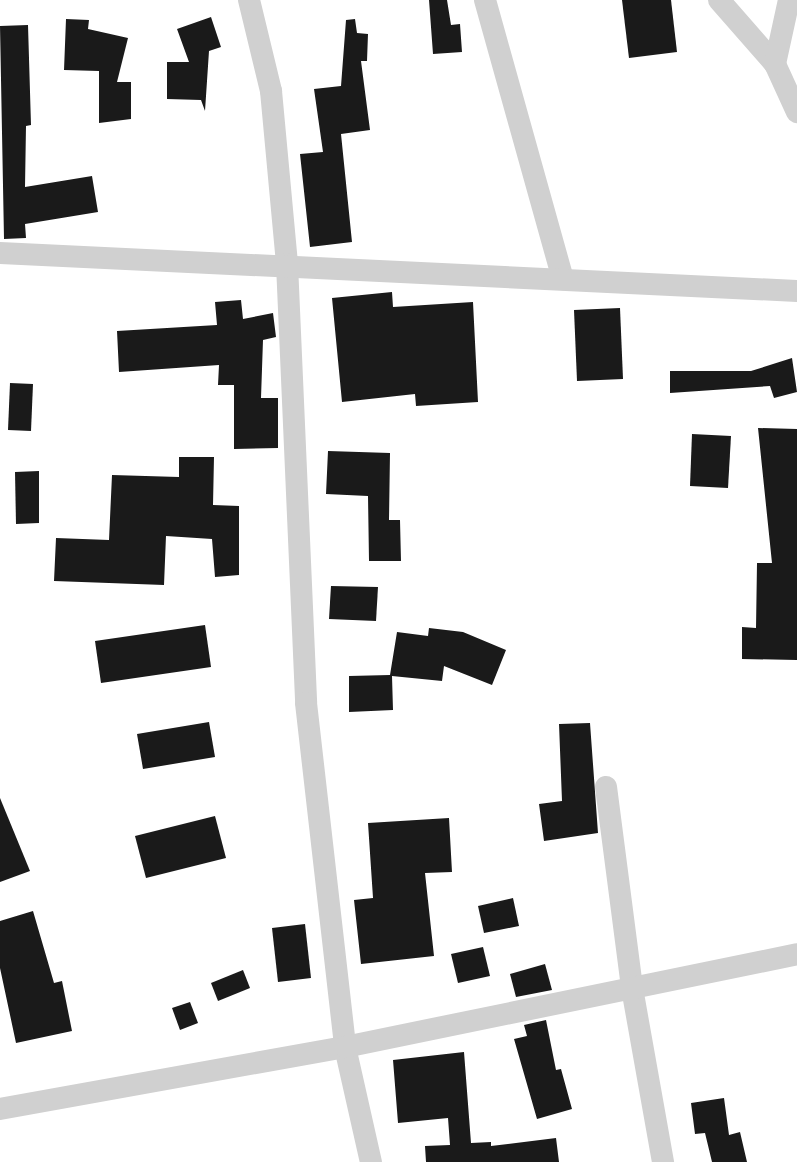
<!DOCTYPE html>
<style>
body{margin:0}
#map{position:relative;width:797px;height:1162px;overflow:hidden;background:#fff;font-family:"Varela Round",sans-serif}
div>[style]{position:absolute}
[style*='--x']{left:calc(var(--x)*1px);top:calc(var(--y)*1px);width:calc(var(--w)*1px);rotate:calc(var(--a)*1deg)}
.building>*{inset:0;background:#1a1a1a}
.minor>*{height:22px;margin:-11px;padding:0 11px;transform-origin:11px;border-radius:11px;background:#d0d0d0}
span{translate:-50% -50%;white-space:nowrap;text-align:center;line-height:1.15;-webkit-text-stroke:8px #fff;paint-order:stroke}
</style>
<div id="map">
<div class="building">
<i style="clip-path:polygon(429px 0,447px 0,451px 25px,460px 24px,462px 52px,433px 54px)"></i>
<i style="clip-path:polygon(622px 0,671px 0,677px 52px,629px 58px)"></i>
<i style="clip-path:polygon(211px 17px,221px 47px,209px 51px,205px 111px,201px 100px,167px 99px,167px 62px,189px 62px,177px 29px)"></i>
<i style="clip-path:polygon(66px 19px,89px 20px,88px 29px,128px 38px,117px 82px,131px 82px,131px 119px,99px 123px,99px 71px,64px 70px)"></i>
<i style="clip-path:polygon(355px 19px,357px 33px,368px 34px,367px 61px,361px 61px,370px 130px,341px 134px,352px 242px,310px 247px,300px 154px,323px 152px,314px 89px,341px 86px,346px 20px)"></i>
<i style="clip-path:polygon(28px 25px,31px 125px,26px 126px,25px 187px,92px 176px,98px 212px,25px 224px,26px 238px,4px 239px,0 26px)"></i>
<i style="clip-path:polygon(392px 292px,393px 307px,473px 302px,478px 402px,416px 406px,415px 394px,342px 402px,332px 298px)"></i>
<i style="clip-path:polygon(241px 300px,243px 319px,273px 313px,276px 337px,263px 340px,261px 398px,278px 398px,278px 448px,234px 449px,234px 385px,218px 385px,219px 365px,119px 372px,117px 331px,217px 325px,215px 302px)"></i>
<i style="clip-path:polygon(620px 308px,623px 379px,577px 381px,574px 310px)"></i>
<i style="clip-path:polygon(792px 358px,797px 392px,774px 398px,770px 386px,670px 393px,670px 371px,751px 371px)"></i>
<i style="clip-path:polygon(10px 383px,33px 384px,31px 431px,8px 430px)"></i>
<i style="clip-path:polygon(758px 428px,797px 429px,797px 660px,742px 659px,742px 627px,756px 628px,757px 563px,772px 563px)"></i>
<i style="clip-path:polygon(692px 434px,731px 436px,728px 488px,690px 486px)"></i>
<i style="clip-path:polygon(328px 451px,390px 453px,389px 520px,400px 520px,401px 561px,369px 561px,368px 496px,326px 494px)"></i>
<i style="clip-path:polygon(179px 457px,214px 457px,213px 505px,239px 506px,239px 575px,215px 577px,212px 539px,166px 536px,164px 585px,54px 581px,56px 538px,109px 540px,112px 475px,179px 477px)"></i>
<i style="clip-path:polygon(39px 471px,39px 523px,16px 524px,15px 472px)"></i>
<i style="clip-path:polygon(331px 586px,378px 587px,376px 621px,329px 619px)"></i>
<i style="clip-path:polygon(205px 625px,211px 667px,101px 683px,95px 641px)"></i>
<i style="clip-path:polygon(429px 628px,463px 632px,506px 650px,492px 685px,444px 666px,442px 681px,392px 676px,393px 710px,349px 712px,349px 676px,390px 675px,397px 632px,428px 636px)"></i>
<i style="clip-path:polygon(209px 722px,215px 757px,143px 769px,137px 734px)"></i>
<i style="clip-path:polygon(590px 723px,598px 833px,544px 841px,539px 804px,562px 801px,559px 724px)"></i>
<i style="clip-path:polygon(0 798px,30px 871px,0 882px)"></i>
<i style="clip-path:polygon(215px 816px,226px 858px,146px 878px,135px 836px)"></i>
<i style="clip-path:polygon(449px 818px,452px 872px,425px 873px,434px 956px,361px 964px,354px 900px,373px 898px,368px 823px)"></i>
<i style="clip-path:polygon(513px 898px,519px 926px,484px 933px,478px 906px)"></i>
<i style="clip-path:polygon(33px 911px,54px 983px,62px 981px,72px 1031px,16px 1043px,0 968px,0 921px)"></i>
<i style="clip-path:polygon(305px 924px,311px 978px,278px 982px,272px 928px)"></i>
<i style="clip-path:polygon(483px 947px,490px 976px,458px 983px,451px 954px)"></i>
<i style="clip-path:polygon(545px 964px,552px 990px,516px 997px,510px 974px)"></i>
<i style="clip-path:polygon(243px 970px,250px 988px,218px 1001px,211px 983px)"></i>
<i style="clip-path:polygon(190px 1002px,198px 1023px,180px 1030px,172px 1008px)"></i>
<i style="clip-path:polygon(546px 1020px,556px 1070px,561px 1069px,572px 1109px,537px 1119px,514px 1039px,527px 1036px,524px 1025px)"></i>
<i style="clip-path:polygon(464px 1052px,471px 1143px,491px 1142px,491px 1146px,556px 1138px,559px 1162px,426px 1162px,425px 1146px,450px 1145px,448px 1118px,398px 1123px,393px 1060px)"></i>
<i style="clip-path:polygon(724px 1098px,729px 1135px,740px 1132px,747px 1162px,712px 1162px,705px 1133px,695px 1134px,691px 1103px)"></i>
</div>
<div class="minor">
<i style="--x:249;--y:0;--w:94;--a:76.4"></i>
<i style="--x:271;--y:91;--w:174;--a:84.7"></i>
<i style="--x:287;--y:264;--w:439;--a:87.5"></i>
<i style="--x:306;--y:703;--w:346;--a:83.5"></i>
<i style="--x:345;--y:1047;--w:118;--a:77.3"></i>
<i style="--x:485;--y:0;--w:290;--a:74.4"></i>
<i style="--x:719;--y:0;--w:85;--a:48.8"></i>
<i style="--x:775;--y:64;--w:53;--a:65.4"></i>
<i style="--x:775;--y:64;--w:66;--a:-77.7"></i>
<i style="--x:0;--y:253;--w:798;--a:2.73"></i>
<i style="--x:606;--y:787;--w:203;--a:82.6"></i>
<i style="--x:632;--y:988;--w:177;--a:79.9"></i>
<i style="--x:0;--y:1109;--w:351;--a:-10.2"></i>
<i style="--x:345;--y:1047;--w:461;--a:-11.6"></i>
</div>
</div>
